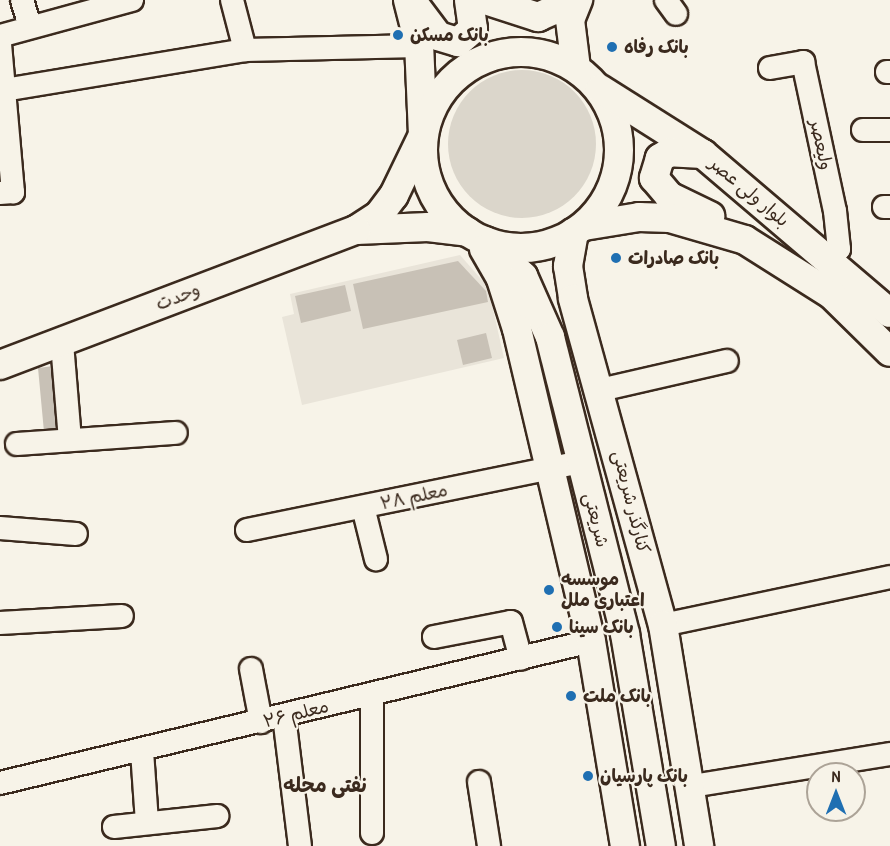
<!DOCTYPE html>
<meta charset="utf-8">
<style>
body{margin:0}
#map{position:relative;width:890px;height:846px;overflow:hidden;background:#f7f3e8;font-family:"Patrick Hand","Playpen Sans Arabic",sans-serif}
div>[style]{position:absolute}
[style*='--x']{left:calc(var(--x)*1px);top:calc(var(--y)*1px);width:calc(var(--w)*1px);rotate:calc(var(--a)*1deg)}
.built>*{inset:0;background:#e9e4d9}
.green>*{inset:0;background:#dbd6cb}
.round{border-radius:50%}
.building>*{inset:0;background:#c8c1b6}
.roads{filter:drop-shadow(2px 0 #3b2a1e) drop-shadow(-2px 0 #3b2a1e) drop-shadow(0 2px #3b2a1e) drop-shadow(0 -2px #3b2a1e)}
.minor>*{height:22px;margin:-11px;padding:0 11px;transform-origin:11px;border-radius:11px;background:#f7f3e8}
.major>*{height:28px;margin:-14px;padding:0 14px;transform-origin:14px;border-radius:14px;background:#f7f3e8}
.major>.ring{margin:-14px;padding:0;box-sizing:content-box;background:none;border:28px solid #f7f3e8;border-radius:50%}
.dots>*{width:16px;height:16px;translate:-50% -50%;box-sizing:border-box;border:3px solid #f7f3e8;border-radius:50%}
span{translate:-50% -50%;white-space:nowrap;text-align:center;line-height:1.15;-webkit-text-stroke:4.5px #f7f3e8;paint-order:stroke}
.poi-label{font-size:18px;color:#3b2a1e;font-weight:700}
.left{translate:0 -50%;text-align:left}
.street-label{font-size:18px;color:#3b2a1e}
.neighbourhood-label{font-size:20px;color:#3b2a1e;font-weight:700}
.north{position:absolute;left:806px;top:762px;width:60px;height:60px;box-sizing:border-box;background:#f7f3e8;border:2px solid #aca397;border-radius:50%;rotate:0deg;font-size:16px;font-weight:700;line-height:24px;text-align:center;color:#3b2a1e}
.north::after{content:'';display:block;margin:auto;width:21px;height:27px;background:#1f6fb2;clip-path:polygon(50% 0,100% 100%,50% 72%,0 100%)}
</style>
<div id="map">
<div class="built">
<i style="clip-path:polygon(460px 255px,488px 287px,504px 358px,302px 405px,282px 317px,294px 314px,290px 294px)"></i>
</div>
<div class="green">
<i class="round" style="left:448px;top:70px;width:148px;height:148px"></i>
</div>
<div class="building">
<i style="clip-path:polygon(458px 261px,486px 291px,488px 302px,363px 329px,353px 284px)"></i>
<i style="clip-path:polygon(345px 285px,351px 311px,301px 323px,295px 296px)"></i>
<i style="clip-path:polygon(486px 333px,492px 358px,463px 365px,457px 340px)"></i>
<i style="clip-path:polygon(61px 365px,67px 429px,44px 432px,38px 368px)"></i>
</div>
<div class="roads">
<div class="minor">
<i style="--x:22;--y:0;--w:28;--a:73"></i>
<i style="--x:232;--y:0;--w:52;--a:75.4"></i>
<i style="--x:666;--y:0;--w:17;--a:54"></i>
<i style="--x:0;--y:36;--w:137;--a:-15.3"></i>
<i style="--x:0;--y:44;--w:149;--a:85"></i>
<i style="--x:13;--y:192;--w:13;--a:176"></i>
<i style="--x:770;--y:68;--w:34;--a:-10"></i>
<i style="--x:803;--y:62;--w:152;--a:77.9"></i>
<i style="--x:835;--y:211;--w:38;--a:84"></i>
<i style="--x:839;--y:249;--w:13;--a:132"></i>
<i style="--x:887;--y:72;--w:3;--a:0"></i>
<i style="--x:4;--y:90;--w:244;--a:-9.4"></i>
<i style="--x:245;--y:50;--w:174;--a:-1.3"></i>
<i style="--x:863;--y:130;--w:27;--a:0"></i>
<i style="--x:884;--y:207;--w:6;--a:0"></i>
<i style="--x:62;--y:343;--w:97;--a:85.3"></i>
<i style="--x:600;--y:390;--w:130;--a:-12.9"></i>
<i style="--x:17;--y:444;--w:159;--a:-4"></i>
<i style="--x:363;--y:507;--w:54;--a:76"></i>
<i style="--x:0;--y:528;--w:76;--a:4.5"></i>
<i style="--x:247;--y:530;--w:342;--a:-11.5"></i>
<i style="--x:0;--y:623;--w:122;--a:-3.3"></i>
<i style="--x:663;--y:625;--w:232;--a:-11.9"></i>
<i style="--x:434;--y:637;--w:78;--a:-11"></i>
<i style="--x:511;--y:622;--w:38;--a:75"></i>
<i style="--x:251;--y:669;--w:54;--a:79.3"></i>
<i style="--x:372;--y:695;--w:138;--a:90"></i>
<i style="--x:284;--y:716;--w:131;--a:83"></i>
<i style="--x:142;--y:751;--w:72;--a:86"></i>
<i style="--x:479;--y:782;--w:65;--a:81.1"></i>
<i style="--x:0;--y:783;--w:608;--a:-13.51"></i>
<i style="--x:692;--y:786;--w:201;--a:-9.2"></i>
<i style="--x:114;--y:827;--w:104;--a:-6.1"></i>
</div>
<div class="major">
<i style="--x:408;--y:0;--w:44;--a:75.7"></i>
<i style="--x:419;--y:43;--w:92;--a:87.5"></i>
<i style="--x:423;--y:135;--w:67;--a:115.8"></i>
<i style="--x:394;--y:195;--w:25;--a:127"></i>
<i style="--x:379;--y:215;--w:27;--a:147"></i>
<i style="--x:356;--y:230;--w:72;--a:-2.4"></i>
<i style="--x:428;--y:227;--w:40;--a:7.1"></i>
<i style="--x:485;--y:0;--w:56;--a:17.8"></i>
<i style="--x:538;--y:17;--w:42;--a:-24.1"></i>
<i style="--x:414;--y:4;--w:40;--a:53"></i>
<i style="--x:438;--y:36;--w:21;--a:17"></i>
<i style="--x:458;--y:42;--w:20;--a:-41"></i>
<i style="--x:473;--y:29;--w:29;--a:-98"></i>
<i class="ring" style="left:423px;top:52px;width:168px;height:168px"></i>
<i style="--x:576;--y:68;--w:48;--a:-97.1"></i>
<i style="--x:570;--y:20;--w:22;--a:-68"></i>
<i style="--x:600;--y:89;--w:122;--a:32.3"></i>
<i style="--x:703;--y:154;--w:245;--a:40.4"></i>
<i style="--x:703;--y:154;--w:33;--a:-177"></i>
<i style="--x:670;--y:152;--w:12;--a:149"></i>
<i style="--x:660;--y:158;--w:21;--a:107"></i>
<i style="--x:654;--y:178;--w:23;--a:50"></i>
<i style="--x:669;--y:196;--w:46;--a:26"></i>
<i style="--x:584;--y:226;--w:56;--a:-9.3"></i>
<i style="--x:639;--y:217;--w:31;--a:2"></i>
<i style="--x:670;--y:218;--w:78;--a:16.3"></i>
<i style="--x:745;--y:240;--w:103;--a:32.3"></i>
<i style="--x:832;--y:295;--w:81;--a:44.5"></i>
<i style="--x:574;--y:232;--w:35;--a:100"></i>
<i style="--x:568;--y:266;--w:33;--a:81"></i>
<i style="--x:573;--y:299;--w:338;--a:74.6"></i>
<i style="--x:663;--y:625;--w:224;--a:80.7"></i>
<i style="--x:485;--y:241;--w:52;--a:42.6"></i>
<i style="--x:523;--y:276;--w:67;--a:66.1"></i>
<i style="--x:550;--y:337;--w:306;--a:75.8"></i>
<i style="--x:625;--y:634;--w:215;--a:80.4"></i>
<i style="--x:484;--y:249;--w:34;--a:60"></i>
<i style="--x:501;--y:279;--w:52;--a:72.3"></i>
<i style="--x:517;--y:329;--w:321;--a:76.7"></i>
<i style="--x:591;--y:641;--w:208;--a:80.6"></i>
<i style="--x:0;--y:365;--w:381;--a:-20.8"></i>
</div>
</div>
<div class="dots">
<i style="left:398px;top:35px;background:#1f6fb2"></i>
<i style="left:612px;top:47px;background:#1f6fb2"></i>
<i style="left:616px;top:258px;background:#1f6fb2"></i>
<i style="left:549px;top:590px;background:#1f6fb2"></i>
<i style="left:557px;top:627px;background:#1f6fb2"></i>
<i style="left:571px;top:696px;background:#1f6fb2"></i>
<i style="left:588px;top:776px;background:#1f6fb2"></i>
</div>
<div class="poi-label">
<span class="left" style="left:410px;top:35px">بانک مسکن</span>
<span class="left" style="left:624px;top:47px">بانک رفاه</span>
<span class="left" style="left:628px;top:258px">بانک صادرات</span>
<span class="left" style="left:561px;top:590px">موسسه<br>اعتباری ملل</span>
<span class="left" style="left:569px;top:627px">بانک سینا</span>
<span class="left" style="left:583px;top:696px">بانک ملت</span>
<span class="left" style="left:600px;top:776px">بانک پارسیان</span>
</div>
<div class="street-label">
<span style="left:821px;top:145px;rotate:78deg">ولیعصر</span>
<span style="left:749px;top:192px;rotate:40deg">بلوار ولی عصر</span>
<span style="left:178px;top:297px;rotate:-21deg">وحدت</span>
<span style="left:414px;top:497px;rotate:-12deg">معلم ۲۸</span>
<span style="left:631px;top:502px;rotate:76deg">کنارگذر شریعتی</span>
<span style="left:596px;top:520px;rotate:76deg">شریعتی</span>
<span style="left:296px;top:714px;rotate:-14deg">معلم ۲۶</span>
</div>
<div class="neighbourhood-label">
<span style="left:325px;top:784px">نفتی محله</span>
</div>
<div class="north">N</div>
</div>
